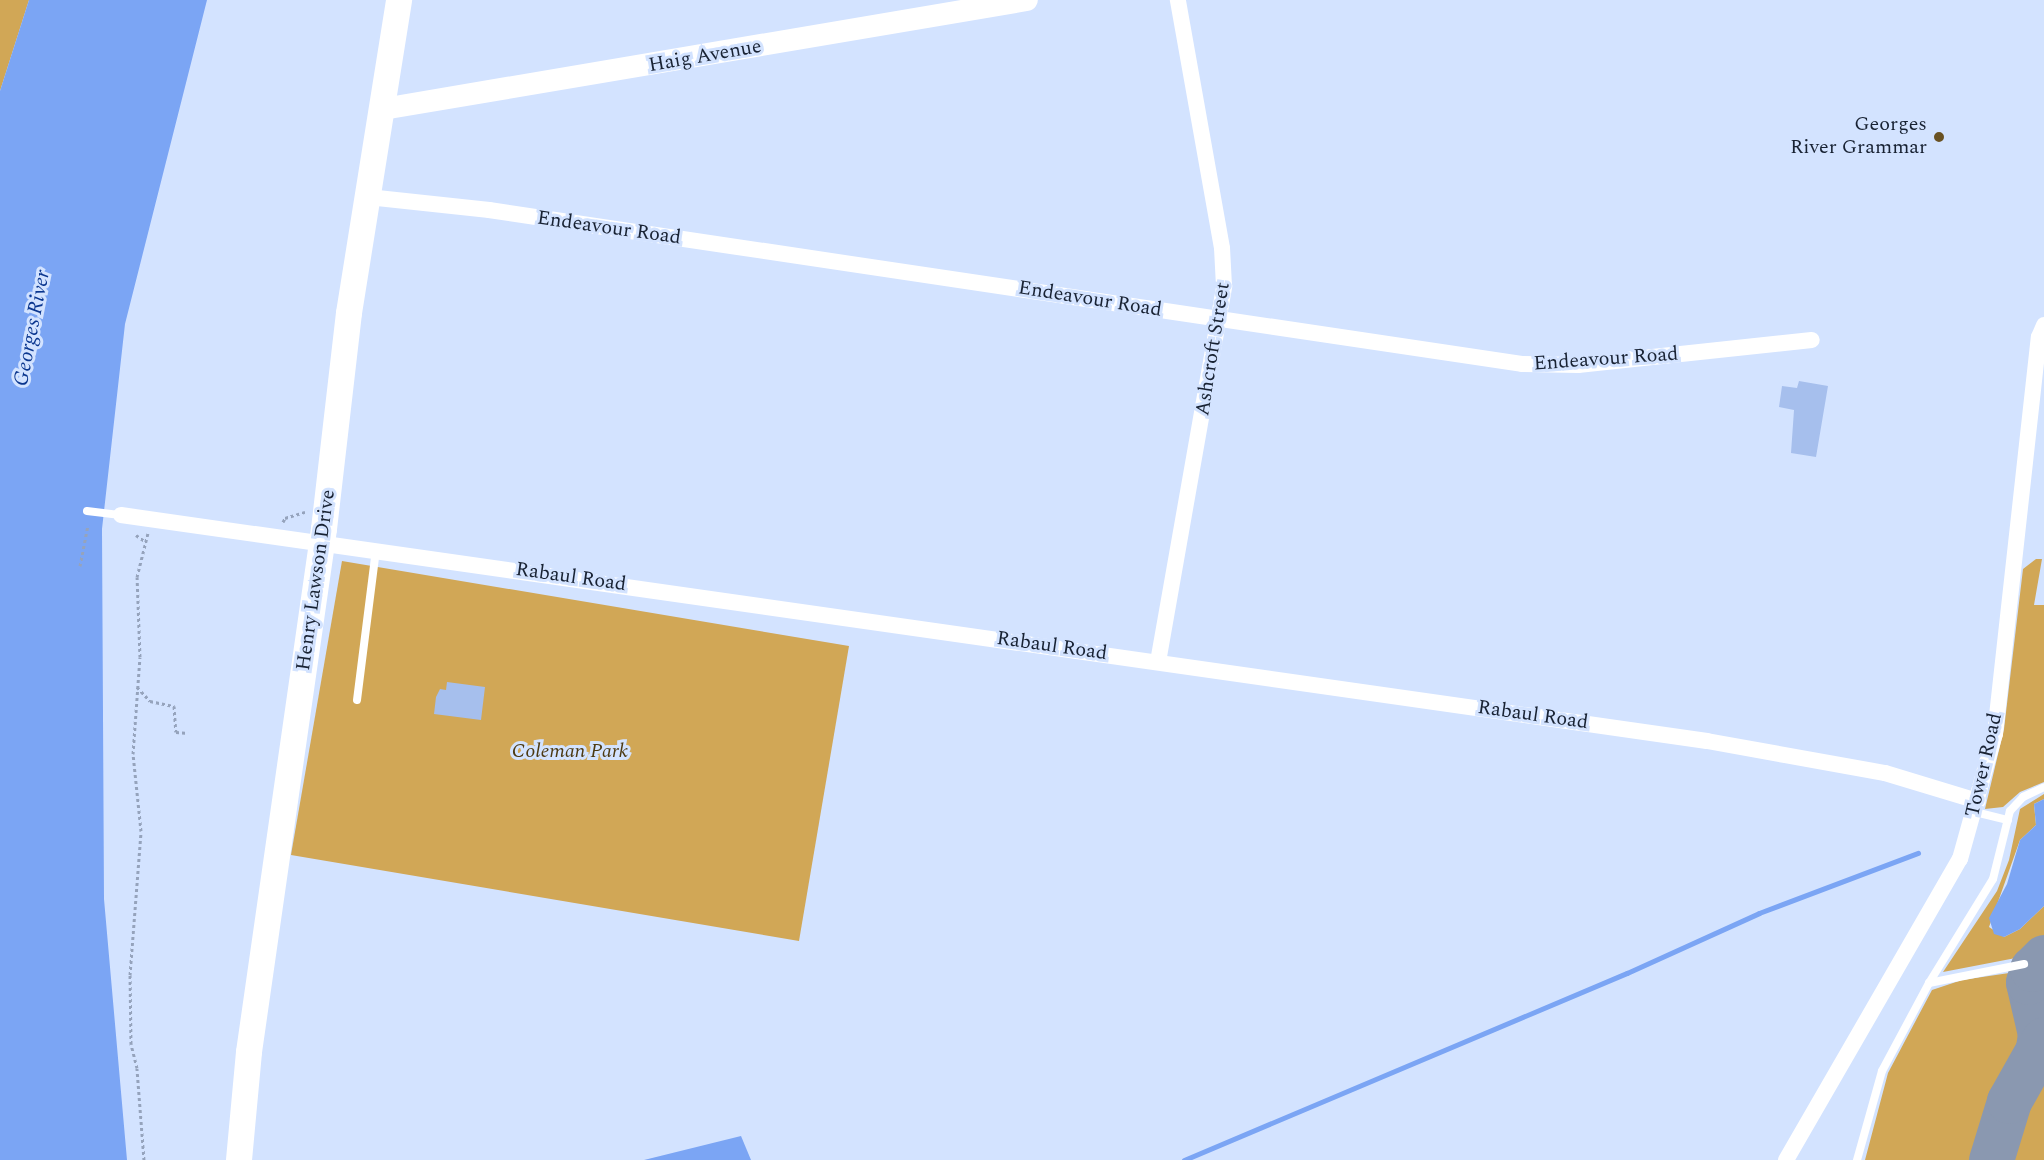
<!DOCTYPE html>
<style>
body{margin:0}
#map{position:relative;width:2044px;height:1160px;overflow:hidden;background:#d3e3ff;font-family:Spectral,serif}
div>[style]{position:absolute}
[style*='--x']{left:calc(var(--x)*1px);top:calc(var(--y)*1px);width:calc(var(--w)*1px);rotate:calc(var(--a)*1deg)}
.green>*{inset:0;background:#d1a756}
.water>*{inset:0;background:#7ba5f4}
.stream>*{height:5px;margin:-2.5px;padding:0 2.5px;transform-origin:2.5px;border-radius:2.5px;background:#7ba5f4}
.taxiway>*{height:45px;margin:-22.5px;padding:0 22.5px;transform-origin:22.5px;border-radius:22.5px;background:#8a98b0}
.building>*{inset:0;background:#a6bfed}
.path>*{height:3px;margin-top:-1.5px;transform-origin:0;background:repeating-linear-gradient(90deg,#95a3bc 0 3px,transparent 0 6px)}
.lane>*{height:8px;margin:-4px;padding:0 4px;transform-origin:4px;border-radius:4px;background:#fff}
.street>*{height:16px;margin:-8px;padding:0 8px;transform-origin:8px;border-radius:8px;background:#fff}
.secondary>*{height:22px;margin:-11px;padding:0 11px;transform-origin:11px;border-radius:11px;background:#fff}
.primary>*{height:26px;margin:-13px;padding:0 13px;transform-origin:13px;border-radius:13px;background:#fff}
.dots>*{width:16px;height:16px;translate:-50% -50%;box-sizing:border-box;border:3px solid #d3e3ff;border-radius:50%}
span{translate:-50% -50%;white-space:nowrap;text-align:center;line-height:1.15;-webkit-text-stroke:6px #d3e3ff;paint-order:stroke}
.street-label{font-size:20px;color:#182233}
.poi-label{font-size:20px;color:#182233}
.right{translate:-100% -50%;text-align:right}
.park-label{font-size:20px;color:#4d3a12;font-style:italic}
.water-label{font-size:21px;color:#0a368f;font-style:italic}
</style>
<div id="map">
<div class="green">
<i style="clip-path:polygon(0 0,29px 0,0 91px)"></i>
<i style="clip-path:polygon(2036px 559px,2042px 559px,2034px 605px,2044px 605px,2044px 782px,2020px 792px,2003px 807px,1985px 809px,2004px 729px,2023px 569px)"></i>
<i style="clip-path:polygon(342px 561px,849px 646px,799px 941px,291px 855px)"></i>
<i style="clip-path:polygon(2044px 794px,2044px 799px,2034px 804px,2036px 825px,2020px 840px,1989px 927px,2004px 937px,2020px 929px,2044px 906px,2044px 940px,2026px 956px,1943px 972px,1997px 891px,2009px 860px,2020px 809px)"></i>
<i style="clip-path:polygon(2016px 972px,2025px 1036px,1987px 1107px,1973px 1160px,1865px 1160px,1888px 1073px,1932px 990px,1962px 980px)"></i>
<i style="clip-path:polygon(2044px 1070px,2044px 1160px,2009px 1160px,2023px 1113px)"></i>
</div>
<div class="water">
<i style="clip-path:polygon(29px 0,207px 0,125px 324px,102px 529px,104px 899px,127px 1160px,0 1160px,0 91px)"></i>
<i style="clip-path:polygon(2044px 799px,2044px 906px,2020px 929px,2004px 937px,1994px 934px,1989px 918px,2007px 884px,2020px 840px,2036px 825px,2034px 804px)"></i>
<i style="clip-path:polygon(741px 1136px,751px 1160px,644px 1160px)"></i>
</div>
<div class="stream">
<i style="--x:1184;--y:1160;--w:481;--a:-22.9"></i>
<i style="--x:1627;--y:973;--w:145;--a:-24.4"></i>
<i style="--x:1759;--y:913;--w:170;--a:-20.7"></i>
</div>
<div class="taxiway">
<i style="--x:2038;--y:1048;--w:14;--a:-82"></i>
<i style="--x:2040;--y:1034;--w:53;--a:-103"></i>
<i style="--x:2028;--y:982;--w:14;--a:-73"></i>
<i style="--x:2032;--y:969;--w:17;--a:-45"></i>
<i style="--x:1991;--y:1160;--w:62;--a:-73"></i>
<i style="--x:2009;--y:1101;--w:71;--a:-60.6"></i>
</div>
<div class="building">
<i style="clip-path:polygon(1799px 381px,1828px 386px,1816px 457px,1791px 453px,1794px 410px,1779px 407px,1782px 386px,1797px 388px)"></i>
<i style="clip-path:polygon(447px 682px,485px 687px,481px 720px,434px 714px,436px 697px,440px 689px,446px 690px)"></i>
</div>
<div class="path">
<i style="--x:283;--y:522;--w:4;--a:-63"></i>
<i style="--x:285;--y:518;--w:21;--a:-17"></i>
<i style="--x:136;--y:535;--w:12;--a:35"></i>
<i style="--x:80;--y:566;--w:42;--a:-79"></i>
<i style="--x:137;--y:687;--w:19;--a:47"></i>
<i style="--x:150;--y:701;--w:25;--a:12"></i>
<i style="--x:174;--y:706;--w:26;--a:86"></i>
<i style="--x:176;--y:732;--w:12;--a:5"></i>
<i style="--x:144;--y:1160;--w:92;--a:-94.4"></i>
<i style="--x:137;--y:1068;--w:25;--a:-104"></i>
<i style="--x:131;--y:1044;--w:69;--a:-90.8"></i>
<i style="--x:130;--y:975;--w:144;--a:-85.6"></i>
<i style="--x:141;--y:831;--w:77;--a:-95.9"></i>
<i style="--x:133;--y:754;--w:97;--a:-85.9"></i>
<i style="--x:140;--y:657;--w:80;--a:-92.1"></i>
<i style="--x:137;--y:577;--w:45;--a:-76"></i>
</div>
<div class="lane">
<i style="--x:87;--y:511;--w:34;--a:7"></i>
<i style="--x:357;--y:700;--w:151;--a:-82.8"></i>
<i style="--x:1975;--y:812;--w:34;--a:14"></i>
<i style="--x:1929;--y:983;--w:97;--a:-11.3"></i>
<i style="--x:1857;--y:1160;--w:92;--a:-74.3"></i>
<i style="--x:1882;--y:1071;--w:100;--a:-61.9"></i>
<i style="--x:1929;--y:983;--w:122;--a:-58.4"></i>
<i style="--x:1993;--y:879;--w:70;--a:-76"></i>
<i style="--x:2010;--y:811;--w:19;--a:-47"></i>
<i style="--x:2023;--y:797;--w:23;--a:-25"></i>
</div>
<div class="street">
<i style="--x:368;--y:197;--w:122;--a:6.1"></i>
<i style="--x:489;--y:210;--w:1044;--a:8.48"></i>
<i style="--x:1522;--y:364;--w:56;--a:1"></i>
<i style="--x:1578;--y:365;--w:235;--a:-6.1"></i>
<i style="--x:121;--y:515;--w:1602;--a:8.11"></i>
<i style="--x:1707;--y:741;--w:181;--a:10.2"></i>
<i style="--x:1885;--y:773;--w:97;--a:16.8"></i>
<i style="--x:1158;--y:662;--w:382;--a:-80"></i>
<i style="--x:1224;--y:286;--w:38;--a:-93"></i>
<i style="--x:1222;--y:248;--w:252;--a:-100.1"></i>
<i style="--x:1786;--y:1160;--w:348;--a:-60"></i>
<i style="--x:1960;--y:859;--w:130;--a:-74.4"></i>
<i style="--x:1995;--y:734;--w:399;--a:-83.7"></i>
<i style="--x:2039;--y:337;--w:13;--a:-67"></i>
</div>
<div class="secondary">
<i style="--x:383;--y:109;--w:653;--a:-9.61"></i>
</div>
<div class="primary">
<i style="--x:239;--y:1160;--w:108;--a:-84.7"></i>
<i style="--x:249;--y:1052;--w:528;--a:-81.84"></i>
<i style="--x:324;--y:529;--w:217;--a:-83.4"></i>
<i style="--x:349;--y:313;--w:317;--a:-80.9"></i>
</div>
<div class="dots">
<i style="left:1939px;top:137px;background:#695122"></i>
</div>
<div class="street-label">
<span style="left:705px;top:56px;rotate:-10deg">Haig Avenue</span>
<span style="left:609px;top:228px;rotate:8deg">Endeavour Road</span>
<span style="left:1090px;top:299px;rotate:9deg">Endeavour Road</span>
<span style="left:1213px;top:349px;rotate:-81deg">Ashcroft Street</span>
<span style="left:1606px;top:359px;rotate:-4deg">Endeavour Road</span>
<span style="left:571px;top:577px;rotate:8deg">Rabaul Road</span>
<span style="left:316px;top:580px;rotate:-82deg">Henry Lawson Drive</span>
<span style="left:1052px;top:646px;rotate:8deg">Rabaul Road</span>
<span style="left:1533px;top:715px;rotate:8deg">Rabaul Road</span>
<span style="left:1984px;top:765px;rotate:-77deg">Tower Road</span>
</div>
<div class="poi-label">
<span class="right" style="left:1927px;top:136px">Georges<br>River Grammar</span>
</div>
<div class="park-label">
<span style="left:570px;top:751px">Coleman Park</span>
</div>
<div class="water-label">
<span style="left:32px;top:328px;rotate:-79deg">Georges River</span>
</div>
</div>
